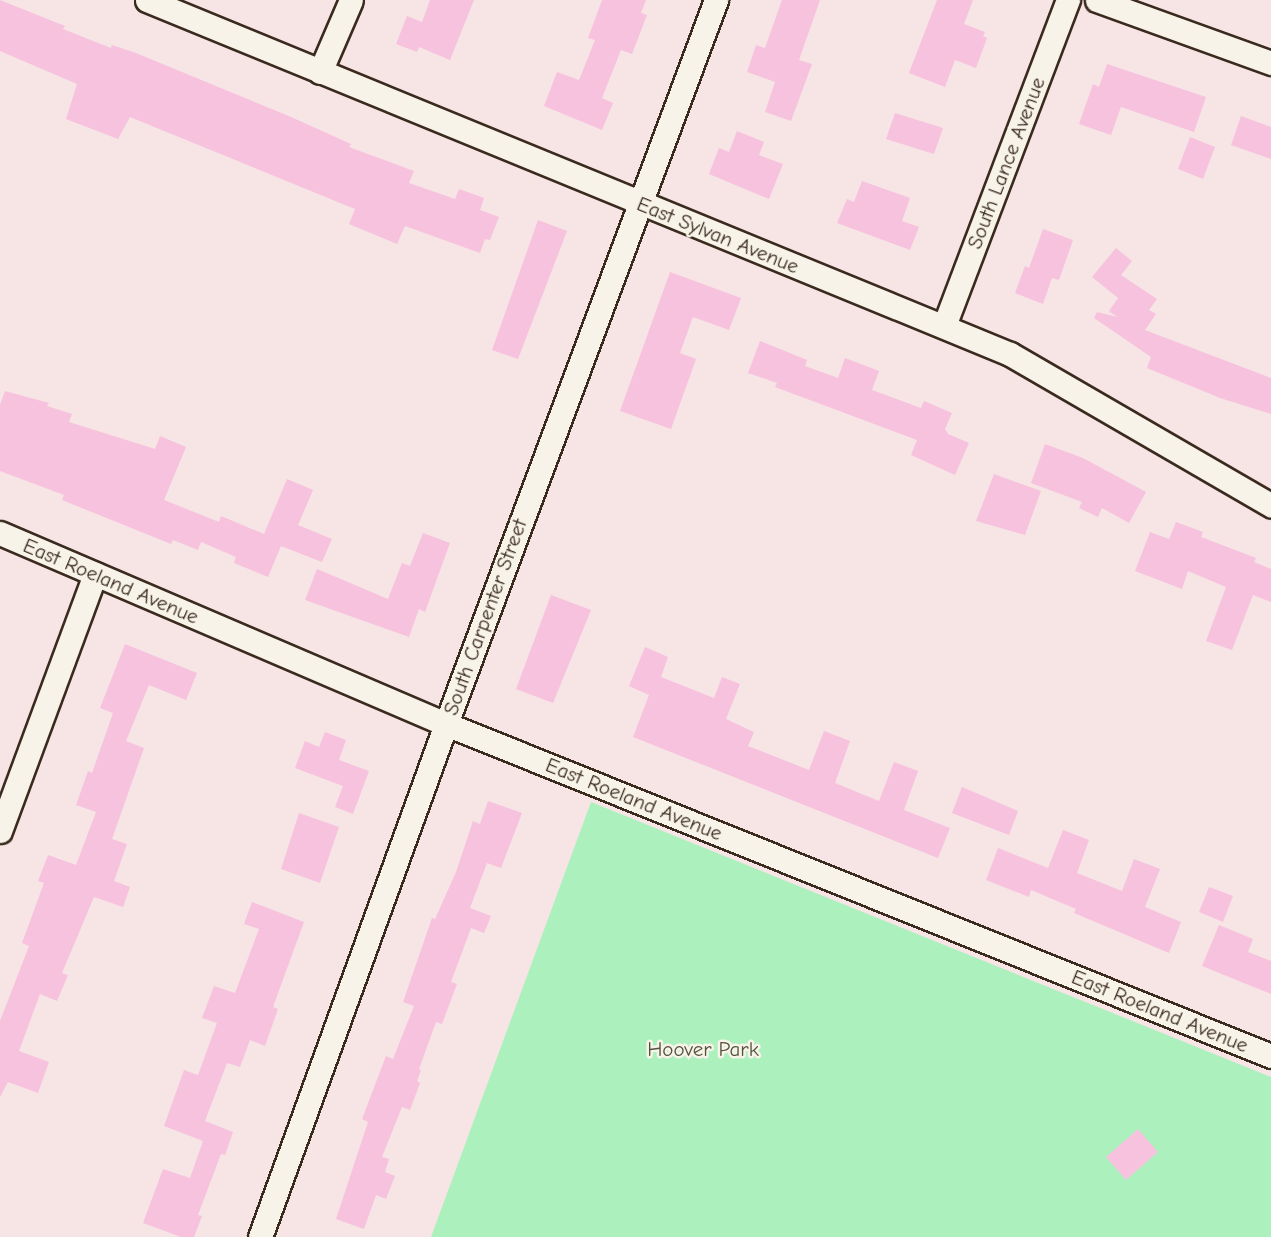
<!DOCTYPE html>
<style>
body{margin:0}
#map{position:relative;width:1271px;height:1237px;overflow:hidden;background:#f7e4e5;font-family:"Comic Neue",sans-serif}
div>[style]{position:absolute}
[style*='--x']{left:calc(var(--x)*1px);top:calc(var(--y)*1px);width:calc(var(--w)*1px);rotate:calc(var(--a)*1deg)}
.green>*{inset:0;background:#acf1bd}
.building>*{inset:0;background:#f6c2de}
.roads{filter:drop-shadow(2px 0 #3b2a1e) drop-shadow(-2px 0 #3b2a1e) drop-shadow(0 2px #3b2a1e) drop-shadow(0 -2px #3b2a1e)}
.minor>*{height:23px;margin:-11.5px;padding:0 11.5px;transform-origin:11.5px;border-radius:11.5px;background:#f7f3e8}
span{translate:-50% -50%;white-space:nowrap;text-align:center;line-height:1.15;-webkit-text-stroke:5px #f7f3e8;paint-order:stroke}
.street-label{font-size:21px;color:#3b2a1e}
.park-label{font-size:21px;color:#52523e}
</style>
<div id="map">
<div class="green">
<i style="clip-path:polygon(591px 802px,1271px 1077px,1271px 1237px,431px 1237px)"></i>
</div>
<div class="building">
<i style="clip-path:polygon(0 0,65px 26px,63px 29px,111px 48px,112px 45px,136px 53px,291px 117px,351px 144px,349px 147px,414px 171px,409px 183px,455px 199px,459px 189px,484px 198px,480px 210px,499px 217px,490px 240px,485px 239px,480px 253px,405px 226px,397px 244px,349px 224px,355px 209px,130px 117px,118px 139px,66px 119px,77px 84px,0 51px)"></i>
<i style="clip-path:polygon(430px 0,474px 0,450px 60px,419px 47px,417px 52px,396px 44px,407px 16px,422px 22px)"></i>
<i style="clip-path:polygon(602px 0,646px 0,641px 13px,647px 15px,632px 54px,621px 50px,602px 98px,613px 103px,602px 130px,544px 106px,557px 72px,579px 80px,595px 40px,588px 38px)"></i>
<i style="clip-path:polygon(782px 0,820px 0,799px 60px,812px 64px,791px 121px,765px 112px,775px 82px,747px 72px,756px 45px,765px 48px)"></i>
<i style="clip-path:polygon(937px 0,973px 0,964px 24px,985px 32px,983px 36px,987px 38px,976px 68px,955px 60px,945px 87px,909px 73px)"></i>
<i style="clip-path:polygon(1107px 64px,1206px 97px,1194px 132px,1121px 107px,1111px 135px,1079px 124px,1093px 84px,1099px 87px)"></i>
<i style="clip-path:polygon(895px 113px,943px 128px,934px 154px,886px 139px)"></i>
<i style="clip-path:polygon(1241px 116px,1271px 127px,1271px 159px,1231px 145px)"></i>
<i style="clip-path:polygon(737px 131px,764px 142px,759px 155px,783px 164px,769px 199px,709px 174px,719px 148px,729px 152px)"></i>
<i style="clip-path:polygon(1190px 137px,1215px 147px,1203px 179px,1178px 169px)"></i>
<i style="clip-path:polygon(862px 181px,910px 198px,902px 221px,919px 227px,910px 250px,837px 223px,847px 199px,854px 202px)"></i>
<i style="clip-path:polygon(538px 220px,567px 231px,518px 359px,492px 350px)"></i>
<i style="clip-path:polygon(1043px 229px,1073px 240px,1059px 280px,1052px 278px,1043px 304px,1015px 293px,1025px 266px,1029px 268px)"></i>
<i style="clip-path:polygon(1116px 248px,1132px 261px,1121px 275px,1157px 299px,1149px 310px,1156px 314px,1145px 330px,1271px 378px,1271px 414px,1220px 398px,1147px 368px,1151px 357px,1094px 318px,1097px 312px,1117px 317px,1109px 311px,1118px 298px,1092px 277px)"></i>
<i style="clip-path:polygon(670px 272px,741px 298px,729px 330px,693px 317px,680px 353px,696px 359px,671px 429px,620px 411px)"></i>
<i style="clip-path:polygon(760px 341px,807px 360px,805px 366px,838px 378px,845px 358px,879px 371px,872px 390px,921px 408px,924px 401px,952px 413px,945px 429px,948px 434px,969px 443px,955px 475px,911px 455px,917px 440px,775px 387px,777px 383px,748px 373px)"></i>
<i style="clip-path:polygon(5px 391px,49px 403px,47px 406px,72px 414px,69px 422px,155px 449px,160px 436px,186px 447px,164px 500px,219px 522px,221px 516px,264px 534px,287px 479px,313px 490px,298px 525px,332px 539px,322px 562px,281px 546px,268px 577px,234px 563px,236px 557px,201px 542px,198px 550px,173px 540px,171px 544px,62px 500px,64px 495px,0 471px,0 405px)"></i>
<i style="clip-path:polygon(1045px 444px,1083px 458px,1146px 492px,1129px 523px,1102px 508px,1098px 517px,1079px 508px,1082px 502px,1031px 483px)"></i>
<i style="clip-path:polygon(994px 474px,1041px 491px,1025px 535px,976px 521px)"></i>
<i style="clip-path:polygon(1176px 522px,1203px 532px,1201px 537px,1256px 558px,1254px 562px,1271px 569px,1271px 602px,1253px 595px,1232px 650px,1206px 641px,1226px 587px,1188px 571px,1182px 589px,1135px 571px,1150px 532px,1169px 539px)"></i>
<i style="clip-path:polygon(423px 533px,450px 543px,425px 612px,419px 609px,409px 637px,305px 600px,317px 569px,388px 599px,402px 563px,410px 566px)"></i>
<i style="clip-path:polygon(551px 595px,591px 610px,553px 703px,516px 689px)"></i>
<i style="clip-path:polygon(125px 644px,197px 673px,186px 700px,149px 685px,126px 741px,144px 748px,112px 839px,127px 844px,114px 881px,130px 887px,123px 907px,94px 897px,62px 973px,68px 975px,57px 1001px,40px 994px,19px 1051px,49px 1062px,38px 1093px,8px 1082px,0 1097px,0 1021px,29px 946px,22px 943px,44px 883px,38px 881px,48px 855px,76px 865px,96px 812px,76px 805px,88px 771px,92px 773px,113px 713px,100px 708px)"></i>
<i style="clip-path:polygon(645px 647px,668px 657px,661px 677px,714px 698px,722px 677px,740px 684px,726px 719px,754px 732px,748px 746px,809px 770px,824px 731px,850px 741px,835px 783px,879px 801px,894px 762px,918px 771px,904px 810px,950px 828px,938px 858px,633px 737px,649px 695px,629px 686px)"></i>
<i style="clip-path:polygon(325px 732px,346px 740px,339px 760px,369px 771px,353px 814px,335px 807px,343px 786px,295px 768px,305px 741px,319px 747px)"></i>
<i style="clip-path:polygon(962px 787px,1018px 811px,1009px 835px,952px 813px)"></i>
<i style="clip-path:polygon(488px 801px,522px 813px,501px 868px,487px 863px,470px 908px,491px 916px,484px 933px,471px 928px,451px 982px,457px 984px,442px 1024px,436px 1022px,419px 1069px,421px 1070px,417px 1081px,420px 1083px,410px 1110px,402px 1107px,382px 1157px,389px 1159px,385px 1172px,395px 1176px,386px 1199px,376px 1195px,364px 1229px,336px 1219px,368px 1122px,362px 1119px,386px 1056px,393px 1059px,414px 1006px,403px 1002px,432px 918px,435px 919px,456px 872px,473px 821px,480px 824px)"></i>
<i style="clip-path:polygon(299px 813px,339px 827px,320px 883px,281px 869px)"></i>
<i style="clip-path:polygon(1063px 830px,1089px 840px,1077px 873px,1122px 891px,1134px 859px,1160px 869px,1145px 907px,1181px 922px,1169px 953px,1074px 913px,1076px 909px,1031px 890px,1029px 897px,986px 880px,998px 848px,1048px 868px)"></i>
<i style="clip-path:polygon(1209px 887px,1233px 896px,1223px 922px,1199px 912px)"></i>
<i style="clip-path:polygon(252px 902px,304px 922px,273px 1007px,278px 1009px,265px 1046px,250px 1040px,240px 1067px,227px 1063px,205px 1121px,233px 1132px,225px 1155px,221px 1154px,198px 1215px,202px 1216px,194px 1237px,181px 1237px,143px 1223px,163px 1169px,190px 1178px,203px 1141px,164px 1126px,184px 1070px,198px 1075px,217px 1023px,202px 1018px,214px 986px,235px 993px,259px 929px,244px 924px)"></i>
<i style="clip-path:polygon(1219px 925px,1253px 939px,1248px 952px,1271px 961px,1271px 994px,1202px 966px)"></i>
<i style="clip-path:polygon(1138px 1129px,1158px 1152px,1126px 1180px,1106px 1157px)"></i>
</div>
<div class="roads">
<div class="minor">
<i style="--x:147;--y:0;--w:933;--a:22.3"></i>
<i style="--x:1010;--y:354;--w:302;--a:30.1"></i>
<i style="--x:1097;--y:0;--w:185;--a:19.9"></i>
<i style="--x:320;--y:72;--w:78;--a:-66.7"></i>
<i style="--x:944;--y:326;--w:349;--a:-69.2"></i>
<i style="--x:0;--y:533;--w:485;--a:23.2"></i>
<i style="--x:446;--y:724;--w:889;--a:21.92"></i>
<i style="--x:0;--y:831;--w:274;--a:-69.7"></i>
<i style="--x:260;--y:1237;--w:546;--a:-70.07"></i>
<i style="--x:446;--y:724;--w:773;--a:-69.55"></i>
</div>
</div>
<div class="street-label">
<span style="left:1006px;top:163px;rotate:-69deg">South Lance Avenue</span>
<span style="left:718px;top:235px;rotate:22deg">East Sylvan Avenue</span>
<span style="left:111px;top:581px;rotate:23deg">East Roeland Avenue</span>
<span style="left:485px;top:617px;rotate:-70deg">South Carpenter Street</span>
<span style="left:634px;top:799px;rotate:22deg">East Roeland Avenue</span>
<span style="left:1160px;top:1011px;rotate:22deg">East Roeland Avenue</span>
</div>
<div class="park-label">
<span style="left:703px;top:1049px">Hoover Park</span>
</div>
</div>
